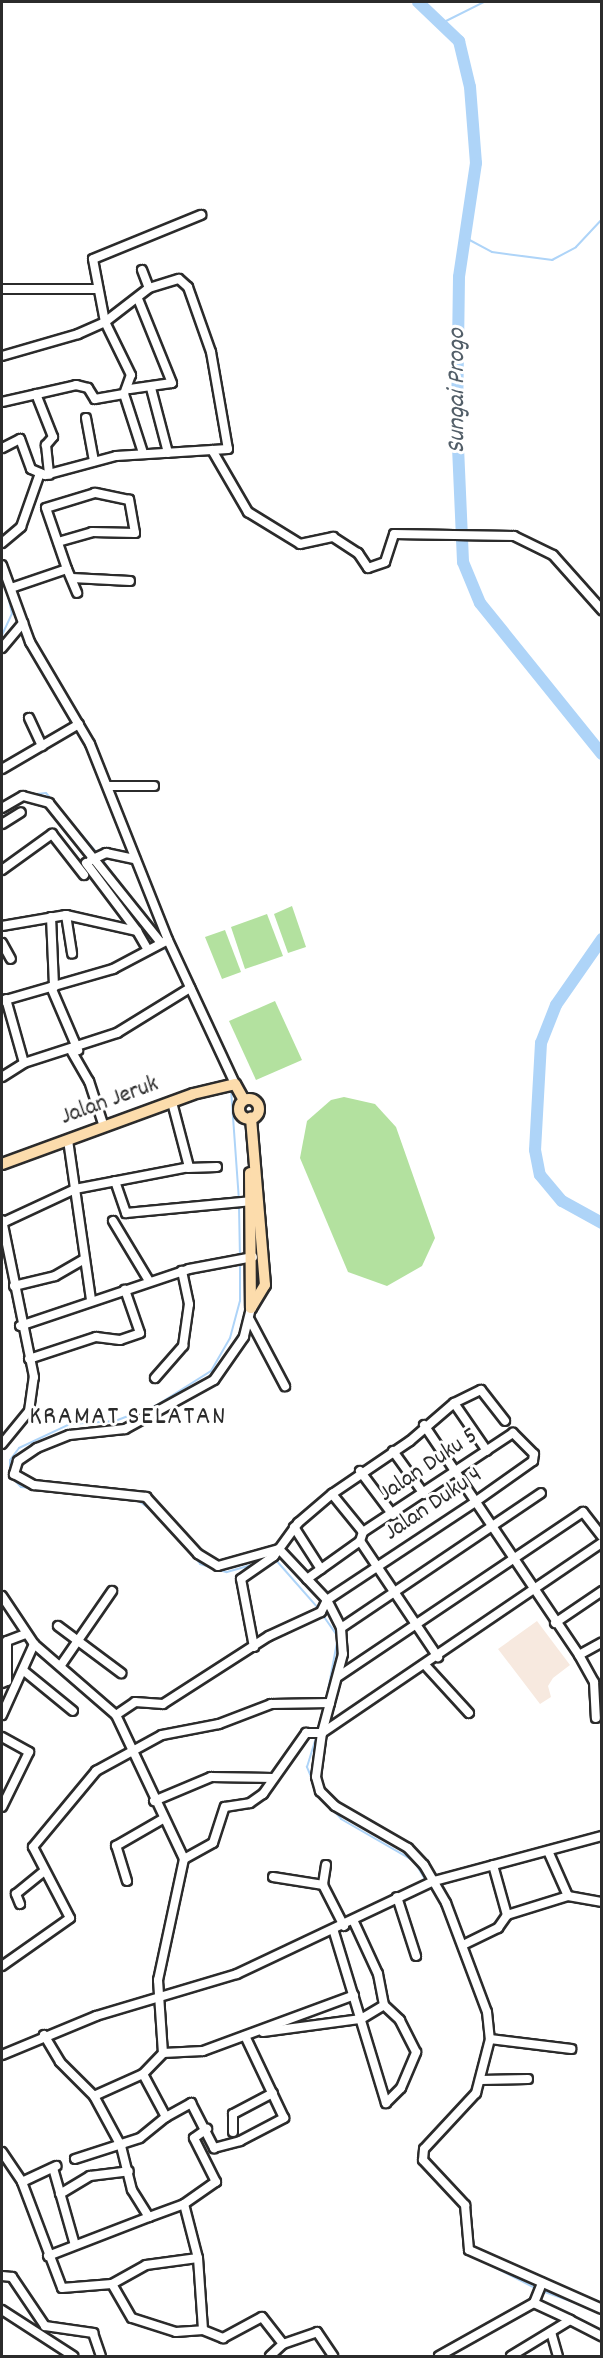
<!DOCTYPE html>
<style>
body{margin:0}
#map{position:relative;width:603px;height:2358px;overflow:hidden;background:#fff;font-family:Dekko,sans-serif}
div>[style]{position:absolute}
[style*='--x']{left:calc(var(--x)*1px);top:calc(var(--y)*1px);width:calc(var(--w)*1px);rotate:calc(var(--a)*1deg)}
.built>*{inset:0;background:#f7e9df}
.green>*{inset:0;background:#b3e19f}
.stream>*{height:2px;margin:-1px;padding:0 1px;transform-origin:1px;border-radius:1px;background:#aed4f8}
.river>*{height:12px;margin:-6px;padding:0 6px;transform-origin:6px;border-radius:6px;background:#aed4f8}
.roads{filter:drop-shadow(2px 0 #2b2b2b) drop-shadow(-2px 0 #2b2b2b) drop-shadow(0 2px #2b2b2b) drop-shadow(0 -2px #2b2b2b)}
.minor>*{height:8px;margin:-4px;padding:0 4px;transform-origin:4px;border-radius:4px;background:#fff}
.major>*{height:10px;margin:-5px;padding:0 5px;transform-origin:5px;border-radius:5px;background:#fcdcac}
.major>.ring{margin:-5px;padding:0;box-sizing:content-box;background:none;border:10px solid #fcdcac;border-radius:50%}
span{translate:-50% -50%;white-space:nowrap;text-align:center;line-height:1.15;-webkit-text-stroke:6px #fff;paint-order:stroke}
.street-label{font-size:24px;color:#2b2b2b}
.water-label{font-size:26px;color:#525e68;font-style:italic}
.quarter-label{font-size:27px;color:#2b2b2b;letter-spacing:1.5px}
.frame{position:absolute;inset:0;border:3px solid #2b2b2b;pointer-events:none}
</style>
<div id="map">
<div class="built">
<i style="clip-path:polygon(537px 1621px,570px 1665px,553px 1678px,548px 1686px,551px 1697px,540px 1704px,498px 1649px)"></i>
</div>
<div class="green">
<i style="clip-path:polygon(292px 906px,306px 947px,288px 953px,274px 914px)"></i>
<i style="clip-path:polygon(267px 914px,283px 956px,245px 969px,231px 927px)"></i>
<i style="clip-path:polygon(225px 930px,241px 972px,222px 979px,205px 937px)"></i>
<i style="clip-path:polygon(275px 1001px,302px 1060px,256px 1080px,229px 1021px)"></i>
<i style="clip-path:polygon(344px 1097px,375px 1104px,396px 1127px,435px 1238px,422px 1266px,387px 1286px,348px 1272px,300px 1158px,307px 1121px,331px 1100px)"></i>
</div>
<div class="stream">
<i style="--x:444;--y:22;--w:45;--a:-26.6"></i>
<i style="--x:464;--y:237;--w:32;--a:28"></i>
<i style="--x:492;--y:252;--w:61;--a:7.6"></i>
<i style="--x:552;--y:260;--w:27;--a:-28"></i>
<i style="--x:576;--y:247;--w:38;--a:-47"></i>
<i style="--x:2;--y:635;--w:23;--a:-65"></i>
<i style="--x:12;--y:614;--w:25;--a:-102"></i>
<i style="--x:28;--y:795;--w:18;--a:-6"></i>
<i style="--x:46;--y:793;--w:80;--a:49.6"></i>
<i style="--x:101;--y:858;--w:70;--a:53.1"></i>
<i style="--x:163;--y:946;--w:22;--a:56"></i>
<i style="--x:231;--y:1089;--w:111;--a:85.9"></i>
<i style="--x:239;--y:1206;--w:51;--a:88.9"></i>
<i style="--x:31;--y:1488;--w:10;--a:-174"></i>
<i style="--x:21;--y:1487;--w:16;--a:-133"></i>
<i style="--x:10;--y:1475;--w:15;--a:-90"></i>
<i style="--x:10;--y:1460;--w:15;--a:-53"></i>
<i style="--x:19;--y:1448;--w:56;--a:-25.2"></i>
<i style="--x:70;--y:1424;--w:45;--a:-3.8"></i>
<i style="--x:115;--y:1421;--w:45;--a:-20.9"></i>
<i style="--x:157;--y:1405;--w:64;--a:-32.2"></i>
<i style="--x:211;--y:1371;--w:38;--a:-60"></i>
<i style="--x:230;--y:1338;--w:38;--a:-75"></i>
<i style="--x:240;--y:1301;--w:38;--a:-90"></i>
<i style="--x:137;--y:1500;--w:22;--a:34"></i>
<i style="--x:181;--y:1541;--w:30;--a:50"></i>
<i style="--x:200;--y:1564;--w:28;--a:17"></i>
<i style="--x:227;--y:1572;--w:29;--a:-16"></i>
<i style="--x:275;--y:1559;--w:67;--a:48.7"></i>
<i style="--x:322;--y:1614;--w:28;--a:55"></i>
<i style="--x:338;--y:1637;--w:65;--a:100.6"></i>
<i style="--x:315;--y:1786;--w:21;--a:-113"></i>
<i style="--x:307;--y:1767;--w:34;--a:-73"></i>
<i style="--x:318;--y:1794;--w:34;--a:47"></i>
<i style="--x:341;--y:1819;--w:84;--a:29.9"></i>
<i style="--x:414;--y:1861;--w:26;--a:59"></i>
<i style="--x:473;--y:2256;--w:72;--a:27.3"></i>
<i style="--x:542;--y:2291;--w:54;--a:19.4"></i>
</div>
<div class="river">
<i style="--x:418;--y:2;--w:57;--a:43.6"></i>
<i style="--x:459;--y:41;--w:47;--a:76.6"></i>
<i style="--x:470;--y:87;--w:76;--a:85.5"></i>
<i style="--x:476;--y:163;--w:115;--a:98.5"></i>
<i style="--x:459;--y:277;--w:147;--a:90.8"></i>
<i style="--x:457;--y:424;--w:138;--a:87.5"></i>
<i style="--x:463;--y:562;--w:44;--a:67.5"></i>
<i style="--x:480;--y:603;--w:194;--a:51.1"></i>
<i style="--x:602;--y:939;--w:80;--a:124.9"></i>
<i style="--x:556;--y:1005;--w:41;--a:111.5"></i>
<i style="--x:541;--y:1043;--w:107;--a:93.2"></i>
<i style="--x:535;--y:1150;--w:25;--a:79"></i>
<i style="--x:540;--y:1175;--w:34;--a:50"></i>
<i style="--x:562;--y:1201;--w:46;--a:28.8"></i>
</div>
<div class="roads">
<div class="minor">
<i style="--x:142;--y:270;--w:19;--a:69"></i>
<i style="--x:2;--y:289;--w:95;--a:0"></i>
<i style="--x:2;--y:356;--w:79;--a:-16.1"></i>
<i style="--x:78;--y:334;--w:30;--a:-24"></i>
<i style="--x:105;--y:322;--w:56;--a:-37.7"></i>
<i style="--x:149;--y:288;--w:31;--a:-17"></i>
<i style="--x:179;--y:279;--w:12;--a:42"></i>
<i style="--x:188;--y:287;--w:69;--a:70.5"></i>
<i style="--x:211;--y:352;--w:98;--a:80.1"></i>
<i style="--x:228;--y:449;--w:112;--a:176.4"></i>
<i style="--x:116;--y:456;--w:73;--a:165"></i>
<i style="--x:45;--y:475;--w:15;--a:-157"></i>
<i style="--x:31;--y:469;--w:32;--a:-110"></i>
<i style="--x:20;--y:439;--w:20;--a:153"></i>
<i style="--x:151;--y:388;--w:67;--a:75.3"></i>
<i style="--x:130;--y:389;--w:42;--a:-8.1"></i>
<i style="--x:172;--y:383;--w:91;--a:-112"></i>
<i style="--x:36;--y:394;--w:46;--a:68.4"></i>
<i style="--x:53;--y:437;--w:11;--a:131"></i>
<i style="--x:46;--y:445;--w:30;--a:84"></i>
<i style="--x:124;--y:394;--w:62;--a:72.1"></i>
<i style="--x:2;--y:402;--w:76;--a:-12.9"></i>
<i style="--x:76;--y:385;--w:12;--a:14"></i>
<i style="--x:88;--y:388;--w:13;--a:58"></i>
<i style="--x:95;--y:399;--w:29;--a:-10"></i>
<i style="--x:124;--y:394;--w:20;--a:-70"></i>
<i style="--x:131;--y:375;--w:59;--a:-116.1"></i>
<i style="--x:105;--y:322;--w:64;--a:-100.8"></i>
<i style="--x:93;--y:259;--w:117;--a:-22.2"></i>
<i style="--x:86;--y:418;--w:44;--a:79.5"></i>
<i style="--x:212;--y:450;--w:72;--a:59.9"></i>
<i style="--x:248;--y:512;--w:61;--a:31.6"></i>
<i style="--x:300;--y:544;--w:34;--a:-12"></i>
<i style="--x:333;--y:537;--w:30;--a:33"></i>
<i style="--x:358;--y:553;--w:18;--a:56"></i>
<i style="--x:368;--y:568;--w:18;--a:-19"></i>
<i style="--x:385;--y:562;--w:29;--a:-72"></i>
<i style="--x:394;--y:534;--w:120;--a:1"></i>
<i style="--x:514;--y:536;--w:43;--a:26"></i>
<i style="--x:553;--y:555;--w:74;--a:48.3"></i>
<i style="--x:58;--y:542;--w:35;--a:-16"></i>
<i style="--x:92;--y:532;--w:43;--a:1.3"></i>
<i style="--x:135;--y:533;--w:34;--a:-100"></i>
<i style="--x:129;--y:500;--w:35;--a:-168"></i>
<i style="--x:95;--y:493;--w:51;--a:163"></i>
<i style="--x:46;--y:508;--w:65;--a:71"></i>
<i style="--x:67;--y:569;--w:26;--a:67"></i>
<i style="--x:2;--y:543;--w:25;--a:-40"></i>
<i style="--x:21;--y:527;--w:57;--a:-70.6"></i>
<i style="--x:2;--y:565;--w:82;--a:70"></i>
<i style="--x:30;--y:642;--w:118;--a:59.5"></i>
<i style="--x:90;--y:744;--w:211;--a:68.3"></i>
<i style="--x:168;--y:940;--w:159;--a:65"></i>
<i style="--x:72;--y:578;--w:58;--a:3"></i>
<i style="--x:11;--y:588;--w:59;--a:-18.7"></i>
<i style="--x:2;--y:648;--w:33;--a:-50"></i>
<i style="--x:29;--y:718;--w:31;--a:65"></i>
<i style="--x:2;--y:769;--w:89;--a:-30.3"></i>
<i style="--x:108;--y:786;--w:46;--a:0"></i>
<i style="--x:2;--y:808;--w:24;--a:-30"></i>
<i style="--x:23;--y:796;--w:27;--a:15"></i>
<i style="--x:49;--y:803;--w:179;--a:51.3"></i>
<i style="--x:2;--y:824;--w:22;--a:-32"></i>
<i style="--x:91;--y:860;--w:17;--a:-25"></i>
<i style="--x:106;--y:853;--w:30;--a:12"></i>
<i style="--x:86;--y:863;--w:85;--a:53.1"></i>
<i style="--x:2;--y:870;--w:62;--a:-35.8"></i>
<i style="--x:52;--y:834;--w:52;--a:52"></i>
<i style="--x:66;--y:915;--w:39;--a:81"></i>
<i style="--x:51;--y:917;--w:70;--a:87.5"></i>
<i style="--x:2;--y:926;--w:65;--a:-9.8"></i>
<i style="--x:66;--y:915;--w:73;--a:12.7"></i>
<i style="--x:137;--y:931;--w:22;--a:60"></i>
<i style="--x:2;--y:943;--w:18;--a:61"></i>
<i style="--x:51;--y:987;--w:69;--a:66.8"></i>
<i style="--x:6;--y:999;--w:66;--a:74.3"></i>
<i style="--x:2;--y:1001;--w:116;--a:-16.1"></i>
<i style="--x:113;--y:969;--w:58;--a:-27.9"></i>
<i style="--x:72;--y:1052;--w:34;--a:60"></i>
<i style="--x:89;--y:1081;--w:48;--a:71.9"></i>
<i style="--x:2;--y:1077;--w:26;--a:-32"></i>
<i style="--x:24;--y:1063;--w:98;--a:-17.9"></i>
<i style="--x:117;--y:1033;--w:86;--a:-31.7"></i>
<i style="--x:68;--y:1140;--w:162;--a:81.8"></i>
<i style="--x:188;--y:1168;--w:29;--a:-2"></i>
<i style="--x:115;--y:1181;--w:34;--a:71"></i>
<i style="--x:126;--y:1213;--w:127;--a:-5.4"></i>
<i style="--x:113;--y:1221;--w:70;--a:59"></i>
<i style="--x:2;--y:1223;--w:81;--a:-25"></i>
<i style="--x:75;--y:1189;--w:116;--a:-10.9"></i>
<i style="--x:189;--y:1167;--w:67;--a:-104.7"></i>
<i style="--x:14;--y:1286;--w:42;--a:-13.7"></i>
<i style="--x:55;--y:1276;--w:34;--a:-30"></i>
<i style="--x:251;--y:1308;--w:30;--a:104"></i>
<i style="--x:244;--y:1337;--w:52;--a:124.9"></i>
<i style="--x:214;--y:1380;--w:102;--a:151.2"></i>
<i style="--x:125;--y:1429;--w:56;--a:173.9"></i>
<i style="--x:69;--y:1435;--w:35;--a:158"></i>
<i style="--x:37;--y:1448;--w:23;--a:146"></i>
<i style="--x:18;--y:1461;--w:14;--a:107"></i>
<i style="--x:14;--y:1474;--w:23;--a:29"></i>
<i style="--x:34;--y:1485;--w:113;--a:6.1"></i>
<i style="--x:146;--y:1497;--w:77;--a:47.6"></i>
<i style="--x:198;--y:1554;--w:23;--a:31"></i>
<i style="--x:218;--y:1566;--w:63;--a:-15.6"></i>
<i style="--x:279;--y:1549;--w:70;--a:46.7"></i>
<i style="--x:327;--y:1600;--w:31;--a:63"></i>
<i style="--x:341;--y:1628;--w:26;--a:86"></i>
<i style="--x:343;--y:1654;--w:82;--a:104.9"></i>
<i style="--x:322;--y:1733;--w:44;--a:97.8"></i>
<i style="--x:316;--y:1777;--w:15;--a:74"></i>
<i style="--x:320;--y:1791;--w:21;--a:45"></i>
<i style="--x:335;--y:1806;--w:84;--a:29.9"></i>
<i style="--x:408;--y:1848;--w:23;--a:47"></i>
<i style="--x:424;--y:1865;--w:44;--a:59.9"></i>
<i style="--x:446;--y:1903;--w:116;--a:69.4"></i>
<i style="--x:487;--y:2012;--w:27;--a:84"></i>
<i style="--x:490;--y:2039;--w:56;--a:104.5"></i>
<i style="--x:476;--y:2093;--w:76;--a:132.9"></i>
<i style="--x:424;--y:2149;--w:11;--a:95"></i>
<i style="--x:423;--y:2160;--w:62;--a:47"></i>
<i style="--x:465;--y:2205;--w:45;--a:84.9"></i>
<i style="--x:469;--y:2250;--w:145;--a:23.9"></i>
<i style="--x:250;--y:1320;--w:75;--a:62.1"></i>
<i style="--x:20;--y:1326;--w:178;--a:-18.6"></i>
<i style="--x:189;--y:1269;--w:65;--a:-10.6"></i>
<i style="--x:29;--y:1359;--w:71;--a:-18.2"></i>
<i style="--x:96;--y:1337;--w:24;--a:7"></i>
<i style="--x:120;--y:1340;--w:21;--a:-19"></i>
<i style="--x:140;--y:1333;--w:46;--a:-109.2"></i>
<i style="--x:155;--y:1378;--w:43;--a:-48.8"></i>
<i style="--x:183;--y:1346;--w:42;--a:-81.9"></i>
<i style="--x:189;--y:1304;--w:34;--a:-102"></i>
<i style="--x:454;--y:1403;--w:30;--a:-26"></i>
<i style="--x:481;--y:1390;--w:39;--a:52"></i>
<i style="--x:424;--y:1425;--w:277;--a:56"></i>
<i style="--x:579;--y:1655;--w:26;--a:-29"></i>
<i style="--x:2;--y:1444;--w:43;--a:-50.7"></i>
<i style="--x:29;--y:1411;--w:34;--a:-82"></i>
<i style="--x:34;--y:1377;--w:160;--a:-101.5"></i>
<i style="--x:393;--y:1451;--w:53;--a:54.2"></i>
<i style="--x:360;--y:1471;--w:55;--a:53.1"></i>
<i style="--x:332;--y:1494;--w:49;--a:50.8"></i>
<i style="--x:363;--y:1532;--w:9;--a:108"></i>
<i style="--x:360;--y:1541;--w:140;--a:56.1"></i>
<i style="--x:294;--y:1527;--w:50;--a:57.3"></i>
<i style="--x:307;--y:1579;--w:65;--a:-35.6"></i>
<i style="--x:2;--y:1596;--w:58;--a:56.3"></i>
<i style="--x:34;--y:1644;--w:108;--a:40.9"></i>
<i style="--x:116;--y:1715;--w:159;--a:64.7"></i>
<i style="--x:184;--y:1859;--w:124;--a:102.1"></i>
<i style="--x:158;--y:1980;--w:73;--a:86.1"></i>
<i style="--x:555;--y:1623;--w:57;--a:-34.2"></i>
<i style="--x:58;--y:1626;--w:79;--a:36.7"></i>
<i style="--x:341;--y:1628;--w:241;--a:-34"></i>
<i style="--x:254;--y:1647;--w:69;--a:-100.8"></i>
<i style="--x:241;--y:1579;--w:40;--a:-34.9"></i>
<i style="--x:274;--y:1556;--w:41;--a:-54"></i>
<i style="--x:298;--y:1523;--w:45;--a:-40.5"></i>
<i style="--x:332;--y:1494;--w:94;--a:-34.2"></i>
<i style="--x:410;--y:1441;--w:58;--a:-40.8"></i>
<i style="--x:454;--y:1403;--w:58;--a:55.5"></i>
<i style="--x:579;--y:1655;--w:31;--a:61"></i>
<i style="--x:594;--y:1682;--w:36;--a:87"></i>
<i style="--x:61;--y:1665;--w:90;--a:-55.4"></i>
<i style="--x:425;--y:1665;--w:65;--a:47.5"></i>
<i style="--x:24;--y:1671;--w:63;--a:39.2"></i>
<i style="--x:339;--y:1676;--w:294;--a:-33.9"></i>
<i style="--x:583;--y:1512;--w:31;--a:52"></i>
<i style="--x:2;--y:1683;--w:5;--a:-22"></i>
<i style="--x:7;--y:1681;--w:40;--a:-90"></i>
<i style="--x:7;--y:1641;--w:19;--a:-21"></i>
<i style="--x:2;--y:1715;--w:78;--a:-65.7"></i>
<i style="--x:116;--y:1715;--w:23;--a:-34"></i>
<i style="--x:135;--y:1702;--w:28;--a:4"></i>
<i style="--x:163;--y:1704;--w:126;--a:-32.7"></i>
<i style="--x:269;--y:1636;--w:57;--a:-24.8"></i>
<i style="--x:321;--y:1612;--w:13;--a:-63"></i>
<i style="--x:327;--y:1600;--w:178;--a:-33.5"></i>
<i style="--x:475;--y:1502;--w:71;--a:-35.3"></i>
<i style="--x:533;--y:1461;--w:7;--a:-82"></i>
<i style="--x:534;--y:1454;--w:30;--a:-135"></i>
<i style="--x:513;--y:1433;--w:180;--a:146.6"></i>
<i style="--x:2;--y:1737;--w:31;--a:29"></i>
<i style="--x:29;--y:1752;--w:61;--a:116.1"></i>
<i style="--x:154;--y:1801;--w:62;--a:-22.8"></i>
<i style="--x:211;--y:1777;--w:62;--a:0.9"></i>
<i style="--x:548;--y:1851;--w:49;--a:66"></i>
<i style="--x:184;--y:1859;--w:33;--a:-29"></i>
<i style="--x:213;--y:1843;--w:38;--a:-72"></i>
<i style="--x:225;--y:1807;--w:25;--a:-9"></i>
<i style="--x:250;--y:1803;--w:16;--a:-35"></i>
<i style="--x:263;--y:1794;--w:75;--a:-54.8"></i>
<i style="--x:306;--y:1733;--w:16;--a:0"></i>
<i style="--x:322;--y:1733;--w:338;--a:-34.2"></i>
<i style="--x:326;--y:1865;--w:20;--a:99"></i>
<i style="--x:323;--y:1885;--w:46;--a:62.9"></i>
<i style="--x:493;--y:1865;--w:52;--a:74.4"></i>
<i style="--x:273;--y:1877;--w:51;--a:9.1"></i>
<i style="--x:127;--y:1881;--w:37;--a:-107"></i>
<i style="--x:116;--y:1846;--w:54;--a:-29.9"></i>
<i style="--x:397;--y:1897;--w:62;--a:72.1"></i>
<i style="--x:20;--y:1904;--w:11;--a:-112"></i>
<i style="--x:16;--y:1894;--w:35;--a:-39"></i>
<i style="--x:334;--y:1932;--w:179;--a:73.1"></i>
<i style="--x:386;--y:2103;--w:21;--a:-45"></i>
<i style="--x:401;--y:2088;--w:39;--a:-67"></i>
<i style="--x:416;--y:2052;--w:36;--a:-117"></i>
<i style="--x:400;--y:2020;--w:22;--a:-137"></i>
<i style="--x:463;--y:1945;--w:39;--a:-26"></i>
<i style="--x:498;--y:1928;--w:16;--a:-55"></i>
<i style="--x:507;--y:1915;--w:64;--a:-17.3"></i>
<i style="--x:568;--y:1896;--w:35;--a:10"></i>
<i style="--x:2;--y:1966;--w:83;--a:-35.2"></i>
<i style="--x:70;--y:1918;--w:80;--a:-117.5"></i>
<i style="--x:33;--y:1847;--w:99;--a:-50.3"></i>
<i style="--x:96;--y:1771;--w:75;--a:-28.6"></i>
<i style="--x:162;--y:1735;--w:58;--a:-10.9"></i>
<i style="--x:219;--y:1724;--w:56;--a:-21"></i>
<i style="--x:271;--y:1704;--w:59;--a:-1"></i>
<i style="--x:263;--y:2032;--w:99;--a:-7.6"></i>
<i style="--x:361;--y:2019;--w:27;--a:-31"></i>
<i style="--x:384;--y:2005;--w:32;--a:-101"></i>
<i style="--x:378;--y:1974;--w:57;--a:-114.8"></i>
<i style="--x:44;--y:2035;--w:31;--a:59"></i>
<i style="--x:60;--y:2062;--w:48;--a:45"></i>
<i style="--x:94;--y:2096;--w:57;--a:61.6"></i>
<i style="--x:121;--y:2146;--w:45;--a:76"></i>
<i style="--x:132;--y:2190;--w:32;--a:58"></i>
<i style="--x:149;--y:2217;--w:37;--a:-20"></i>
<i style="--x:184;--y:2204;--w:56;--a:75.5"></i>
<i style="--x:490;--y:2039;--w:82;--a:7"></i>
<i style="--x:2;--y:2055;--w:102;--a:-22.5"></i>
<i style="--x:96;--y:2016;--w:147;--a:-16.6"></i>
<i style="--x:237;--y:1974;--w:218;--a:-25.3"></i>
<i style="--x:434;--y:1881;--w:174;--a:-15"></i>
<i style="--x:143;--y:2074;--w:49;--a:61.9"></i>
<i style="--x:166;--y:2117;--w:29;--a:-29"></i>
<i style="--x:191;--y:2103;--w:51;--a:62.9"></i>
<i style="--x:214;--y:2148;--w:27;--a:-15"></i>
<i style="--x:240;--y:2141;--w:50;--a:-27.6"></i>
<i style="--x:284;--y:2118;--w:91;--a:-115.4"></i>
<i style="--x:481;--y:2080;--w:47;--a:-1.2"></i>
<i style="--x:94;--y:2096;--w:54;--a:-24.2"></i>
<i style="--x:143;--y:2074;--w:29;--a:-46"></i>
<i style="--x:163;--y:2053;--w:40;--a:-2.9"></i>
<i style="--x:203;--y:2051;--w:161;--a:-20.3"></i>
<i style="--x:233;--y:2132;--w:18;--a:-90"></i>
<i style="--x:233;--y:2114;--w:45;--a:-27.7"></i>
<i style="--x:2;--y:2152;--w:36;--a:56"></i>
<i style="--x:22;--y:2182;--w:113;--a:69.3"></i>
<i style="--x:62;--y:2288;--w:50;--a:-4.6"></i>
<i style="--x:112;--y:2284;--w:39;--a:60"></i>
<i style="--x:132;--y:2318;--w:46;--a:17.7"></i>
<i style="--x:176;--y:2332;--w:27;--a:-4"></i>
<i style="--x:203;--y:2330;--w:22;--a:22"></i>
<i style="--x:223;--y:2338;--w:44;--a:-28.3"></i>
<i style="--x:262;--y:2317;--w:34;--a:52"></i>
<i style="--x:75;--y:2159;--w:68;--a:-17.9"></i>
<i style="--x:140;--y:2138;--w:33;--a:-39"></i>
<i style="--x:53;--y:2168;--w:80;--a:74.1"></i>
<i style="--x:22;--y:2182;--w:38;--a:-25"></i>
<i style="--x:60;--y:2194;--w:35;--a:-31"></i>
<i style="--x:90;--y:2176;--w:39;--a:-7"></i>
<i style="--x:184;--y:2204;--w:39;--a:-35"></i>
<i style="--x:216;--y:2182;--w:49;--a:-116.6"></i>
<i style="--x:194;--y:2138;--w:16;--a:-35"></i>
<i style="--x:48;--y:2256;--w:108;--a:-21.1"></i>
<i style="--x:2;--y:2276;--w:10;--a:6"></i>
<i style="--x:12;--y:2277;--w:59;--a:56"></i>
<i style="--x:45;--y:2326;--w:49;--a:8.3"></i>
<i style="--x:93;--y:2333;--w:24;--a:71"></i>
<i style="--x:112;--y:2284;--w:39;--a:-29"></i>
<i style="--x:146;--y:2265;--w:52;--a:-7.7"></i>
<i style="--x:198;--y:2258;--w:72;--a:86"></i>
<i style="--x:534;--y:2303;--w:40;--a:25"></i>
<i style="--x:2;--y:2310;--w:85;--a:32.9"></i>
<i style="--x:551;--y:2332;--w:25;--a:74"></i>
<i style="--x:270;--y:2356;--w:18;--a:-43"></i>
<i style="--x:283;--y:2344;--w:36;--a:-19"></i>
<i style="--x:317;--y:2332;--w:29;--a:56"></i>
<i style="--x:439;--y:2356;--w:109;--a:-29.2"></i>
<i style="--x:534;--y:2303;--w:22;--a:-68"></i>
<i style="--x:511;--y:2356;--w:69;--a:-31.4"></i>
<i style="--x:570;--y:2320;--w:36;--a:27"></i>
</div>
<div class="major">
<i class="ring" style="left:239px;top:1099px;width:10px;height:10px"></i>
<i style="--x:2;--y:1164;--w:203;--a:-20.1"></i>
<i style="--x:193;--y:1094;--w:43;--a:-13.4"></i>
<i style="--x:235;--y:1084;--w:18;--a:61"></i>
<i style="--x:250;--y:1173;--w:135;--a:89.6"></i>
<i style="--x:251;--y:1308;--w:27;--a:-59"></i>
<i style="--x:265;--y:1285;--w:168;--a:-94.8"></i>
</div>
</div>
<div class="street-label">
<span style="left:110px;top:1102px;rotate:-20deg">Jalan Jeruk</span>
<span style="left:429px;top:1466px;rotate:-34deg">Jalan Duku 5</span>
<span style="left:434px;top:1505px;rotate:-34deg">Jalan Duku 4</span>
</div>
<div class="water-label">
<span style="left:458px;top:391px;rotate:-90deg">Sungai Progo</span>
</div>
<div class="quarter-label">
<span style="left:128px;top:1418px">KRAMAT SELATAN</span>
</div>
<div class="frame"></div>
</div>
